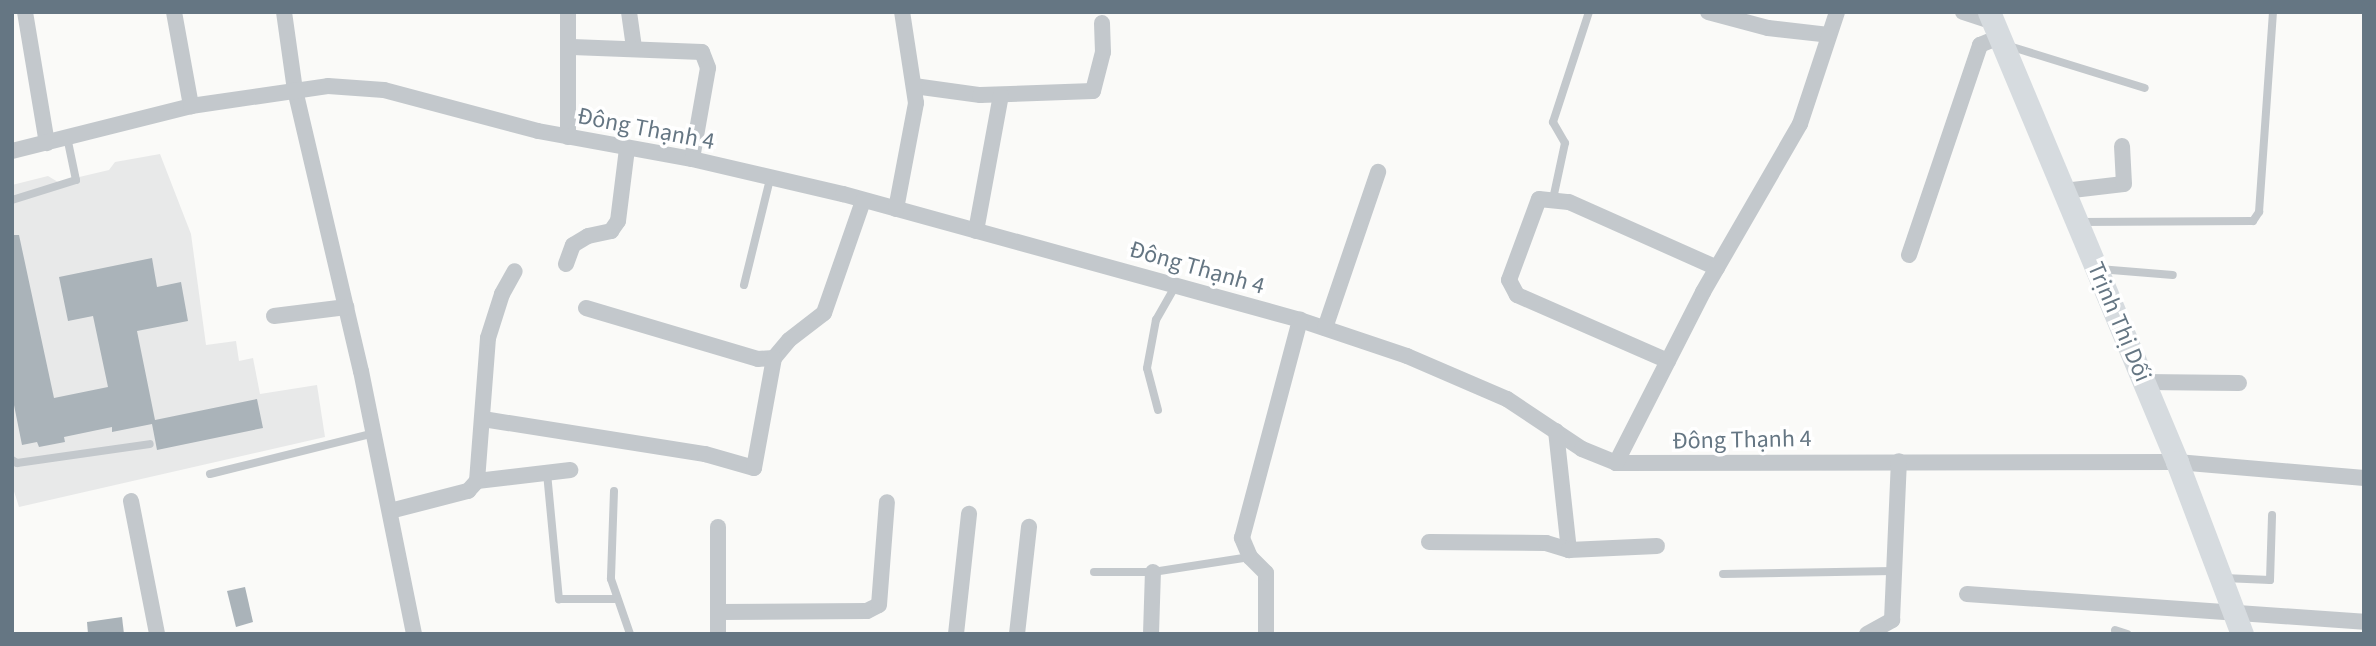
<!DOCTYPE html>
<meta charset="utf-8">
<style>
body{margin:0}
#map{position:relative;width:2376px;height:646px;overflow:hidden;background:#fafaf8;font-family:"Source Sans 3",sans-serif}
div>[style]{position:absolute}
[style*='--x']{left:calc(var(--x)*1px);top:calc(var(--y)*1px);width:calc(var(--w)*1px);rotate:calc(var(--a)*1deg)}
.built>*{inset:0;background:#e8e9e9}
.building>*{inset:0;background:#aab3b9}
.lane>*{height:8px;margin:-4px;padding:0 4px;transform-origin:4px;border-radius:4px;background:#c3c8cc}
.street>*{height:16px;margin:-8px;padding:0 8px;transform-origin:8px;border-radius:8px;background:#c3c8cc}
.secondary>*{height:23px;margin:-11.5px;padding:0 11.5px;transform-origin:11.5px;border-radius:11.5px;background:#d6dbdf}
span{translate:-50% -50%;white-space:nowrap;text-align:center;line-height:1.15;-webkit-text-stroke:7px #fff;paint-order:stroke}
.street-label{font-size:24px;color:#657683}
.frame{position:absolute;inset:0;border:14px solid #657683;pointer-events:none}
</style>
<div id="map">
<div class="built">
<i style="clip-path:polygon(160px 154px,191px 234px,206px 345px,236px 341px,239px 361px,253px 358px,260px 394px,317px 385px,325px 437px,19px 507px,12px 485px,12px 185px,48px 176px,58px 182px,109px 170px,115px 162px)"></i>
</div>
<div class="building">
<i style="clip-path:polygon(12px 235px,19px 235px,54px 398px,108px 387px,93px 316px,68px 321px,59px 277px,152px 258px,157px 287px,181px 282px,188px 321px,137px 331px,155px 420px,257px 399px,263px 428px,157px 450px,152px 424px,112px 432px,112px 427px,64px 437px,65px 442px,39px 447px,37px 442px,22px 445px,12px 395px)"></i>
<i style="clip-path:polygon(245px 587px,253px 622px,236px 627px,227px 591px)"></i>
<i style="clip-path:polygon(122px 617px,124px 634px,88px 634px,87px 622px)"></i>
</div>
<div class="lane">
<i style="--x:2009;--y:46;--w:142;--a:17.2"></i>
<i style="--x:1553;--y:199;--w:57;--a:-77.9"></i>
<i style="--x:1565;--y:143;--w:24;--a:-120"></i>
<i style="--x:1553;--y:122;--w:116;--a:-71.9"></i>
<i style="--x:12;--y:200;--w:67;--a:-17.4"></i>
<i style="--x:76;--y:180;--w:44;--a:-101.8"></i>
<i style="--x:2080;--y:222;--w:173;--a:-0.3"></i>
<i style="--x:2253;--y:221;--w:11;--a:-56"></i>
<i style="--x:2259;--y:212;--w:200;--a:-86"></i>
<i style="--x:2099;--y:269;--w:74;--a:4.6"></i>
<i style="--x:744;--y:285;--w:109;--a:-76.2"></i>
<i style="--x:1158;--y:410;--w:43;--a:-104.7"></i>
<i style="--x:1147;--y:368;--w:49;--a:-79.4"></i>
<i style="--x:1156;--y:320;--w:40;--a:-60.3"></i>
<i style="--x:12;--y:460;--w:6;--a:31"></i>
<i style="--x:17;--y:463;--w:134;--a:-8.1"></i>
<i style="--x:547;--y:473;--w:127;--a:84.6"></i>
<i style="--x:559;--y:599;--w:56;--a:0"></i>
<i style="--x:210;--y:474;--w:169;--a:-14"></i>
<i style="--x:614;--y:491;--w:88;--a:92"></i>
<i style="--x:611;--y:579;--w:58;--a:70.9"></i>
<i style="--x:1094;--y:572;--w:59;--a:0"></i>
<i style="--x:1153;--y:572;--w:98;--a:-8.8"></i>
<i style="--x:1723;--y:574;--w:170;--a:-1"></i>
<i style="--x:2224;--y:578;--w:46;--a:2.5"></i>
<i style="--x:2270;--y:580;--w:65;--a:-88.2"></i>
<i style="--x:2115;--y:630;--w:13;--a:18"></i>
</div>
<div class="street">
<i style="--x:25;--y:12;--w:133;--a:80.5"></i>
<i style="--x:174;--y:12;--w:96;--a:79.7"></i>
<i style="--x:284;--y:12;--w:79;--a:82"></i>
<i style="--x:295;--y:90;--w:289;--a:76.8"></i>
<i style="--x:361;--y:371;--w:268;--a:78.6"></i>
<i style="--x:629;--y:12;--w:37;--a:82"></i>
<i style="--x:1708;--y:12;--w:62;--a:14.9"></i>
<i style="--x:1768;--y:28;--w:61;--a:6.5"></i>
<i style="--x:1963;--y:12;--w:32;--a:18"></i>
<i style="--x:572;--y:47;--w:130;--a:2.2"></i>
<i style="--x:702;--y:52;--w:17;--a:69"></i>
<i style="--x:708;--y:68;--w:92;--a:100"></i>
<i style="--x:914;--y:86;--w:67;--a:7.8"></i>
<i style="--x:980;--y:95;--w:113;--a:-2"></i>
<i style="--x:1093;--y:91;--w:40;--a:-75.6"></i>
<i style="--x:1103;--y:52;--w:29;--a:-92"></i>
<i style="--x:568;--y:137;--w:125;--a:-90"></i>
<i style="--x:12;--y:151;--w:185;--a:-14.1"></i>
<i style="--x:191;--y:106;--w:138;--a:-8.3"></i>
<i style="--x:328;--y:86;--w:56;--a:4.1"></i>
<i style="--x:384;--y:90;--w:159;--a:14.9"></i>
<i style="--x:538;--y:131;--w:157;--a:10.3"></i>
<i style="--x:692;--y:159;--w:155;--a:13.1"></i>
<i style="--x:843;--y:194;--w:474;--a:15.4"></i>
<i style="--x:1300;--y:320;--w:113;--a:18.6"></i>
<i style="--x:1407;--y:356;--w:109;--a:23.3"></i>
<i style="--x:1507;--y:399;--w:90;--a:33.7"></i>
<i style="--x:1582;--y:449;--w:37;--a:22"></i>
<i style="--x:1616;--y:463;--w:561;--a:-0.1"></i>
<i style="--x:2177;--y:462;--w:188;--a:4.9"></i>
<i style="--x:2064;--y:191;--w:60;--a:-6.7"></i>
<i style="--x:2124;--y:184;--w:38;--a:-93"></i>
<i style="--x:896;--y:209;--w:108;--a:-79.3"></i>
<i style="--x:916;--y:103;--w:92;--a:-98.7"></i>
<i style="--x:976;--y:231;--w:138;--a:-79.6"></i>
<i style="--x:1909;--y:255;--w:222;--a:-71.3"></i>
<i style="--x:1980;--y:45;--w:21;--a:-23"></i>
<i style="--x:566;--y:264;--w:20;--a:-70"></i>
<i style="--x:573;--y:245;--w:17;--a:-31"></i>
<i style="--x:588;--y:236;--w:24;--a:-12"></i>
<i style="--x:611;--y:231;--w:12;--a:-55"></i>
<i style="--x:618;--y:221;--w:73;--a:-82.9"></i>
<i style="--x:586;--y:308;--w:179;--a:16.5"></i>
<i style="--x:758;--y:359;--w:16;--a:-4"></i>
<i style="--x:774;--y:358;--w:23;--a:-50"></i>
<i style="--x:789;--y:340;--w:44;--a:-37.6"></i>
<i style="--x:824;--y:313;--w:119;--a:-70.8"></i>
<i style="--x:274;--y:316;--w:73;--a:-7.1"></i>
<i style="--x:1325;--y:328;--w:165;--a:-71.2"></i>
<i style="--x:1668;--y:361;--w:165;--a:-156.4"></i>
<i style="--x:1517;--y:295;--w:17;--a:-118"></i>
<i style="--x:1509;--y:280;--w:86;--a:-69.7"></i>
<i style="--x:1539;--y:199;--w:30;--a:6"></i>
<i style="--x:1569;--y:202;--w:162;--a:24"></i>
<i style="--x:2144;--y:382;--w:95;--a:0.6"></i>
<i style="--x:483;--y:419;--w:225;--a:9"></i>
<i style="--x:705;--y:454;--w:51;--a:15.9"></i>
<i style="--x:754;--y:468;--w:112;--a:-79.7"></i>
<i style="--x:1556;--y:431;--w:120;--a:83.8"></i>
<i style="--x:1616;--y:463;--w:192;--a:-63"></i>
<i style="--x:1703;--y:292;--w:194;--a:-60"></i>
<i style="--x:1800;--y:124;--w:118;--a:-71.7"></i>
<i style="--x:477;--y:481;--w:94;--a:-6.7"></i>
<i style="--x:131;--y:501;--w:136;--a:78.9"></i>
<i style="--x:390;--y:511;--w:81;--a:-14.4"></i>
<i style="--x:468;--y:491;--w:13;--a:-48"></i>
<i style="--x:477;--y:481;--w:143;--a:-85.6"></i>
<i style="--x:488;--y:338;--w:46;--a:-72.3"></i>
<i style="--x:502;--y:294;--w:26;--a:-61"></i>
<i style="--x:1429;--y:542;--w:117;--a:0.5"></i>
<i style="--x:1546;--y:543;--w:24;--a:17"></i>
<i style="--x:1569;--y:550;--w:88;--a:-2.6"></i>
<i style="--x:1967;--y:594;--w:398;--a:4"></i>
<i style="--x:718;--y:612;--w:149;--a:-0.4"></i>
<i style="--x:867;--y:611;--w:13;--a:-27"></i>
<i style="--x:879;--y:605;--w:103;--a:-85.6"></i>
<i style="--x:718;--y:634;--w:107;--a:-90"></i>
<i style="--x:956;--y:634;--w:121;--a:-83.8"></i>
<i style="--x:1017;--y:634;--w:108;--a:-83.6"></i>
<i style="--x:1151;--y:634;--w:62;--a:-88.2"></i>
<i style="--x:1266;--y:634;--w:61;--a:-90"></i>
<i style="--x:1266;--y:573;--w:23;--a:-135"></i>
<i style="--x:1250;--y:557;--w:21;--a:-113"></i>
<i style="--x:1242;--y:538;--w:226;--a:-75.1"></i>
<i style="--x:1867;--y:634;--w:29;--a:-29"></i>
<i style="--x:1892;--y:620;--w:159;--a:-87.5"></i>
</div>
<div class="secondary">
<i style="--x:1989;--y:12;--w:488;--a:67.3"></i>
<i style="--x:2177;--y:462;--w:184;--a:69.3"></i>
</div>
<div class="street-label">
<span style="left:646px;top:129px;rotate:11deg">Đông Thạnh 4</span>
<span style="left:1197px;top:268px;rotate:16deg">Đông Thạnh 4</span>
<span style="left:2119px;top:322px;rotate:67deg">Trịnh Thị Dối</span>
<span style="left:1742px;top:440px;rotate:-1deg">Đông Thạnh 4</span>
</div>
<div class="frame"></div>
</div>
